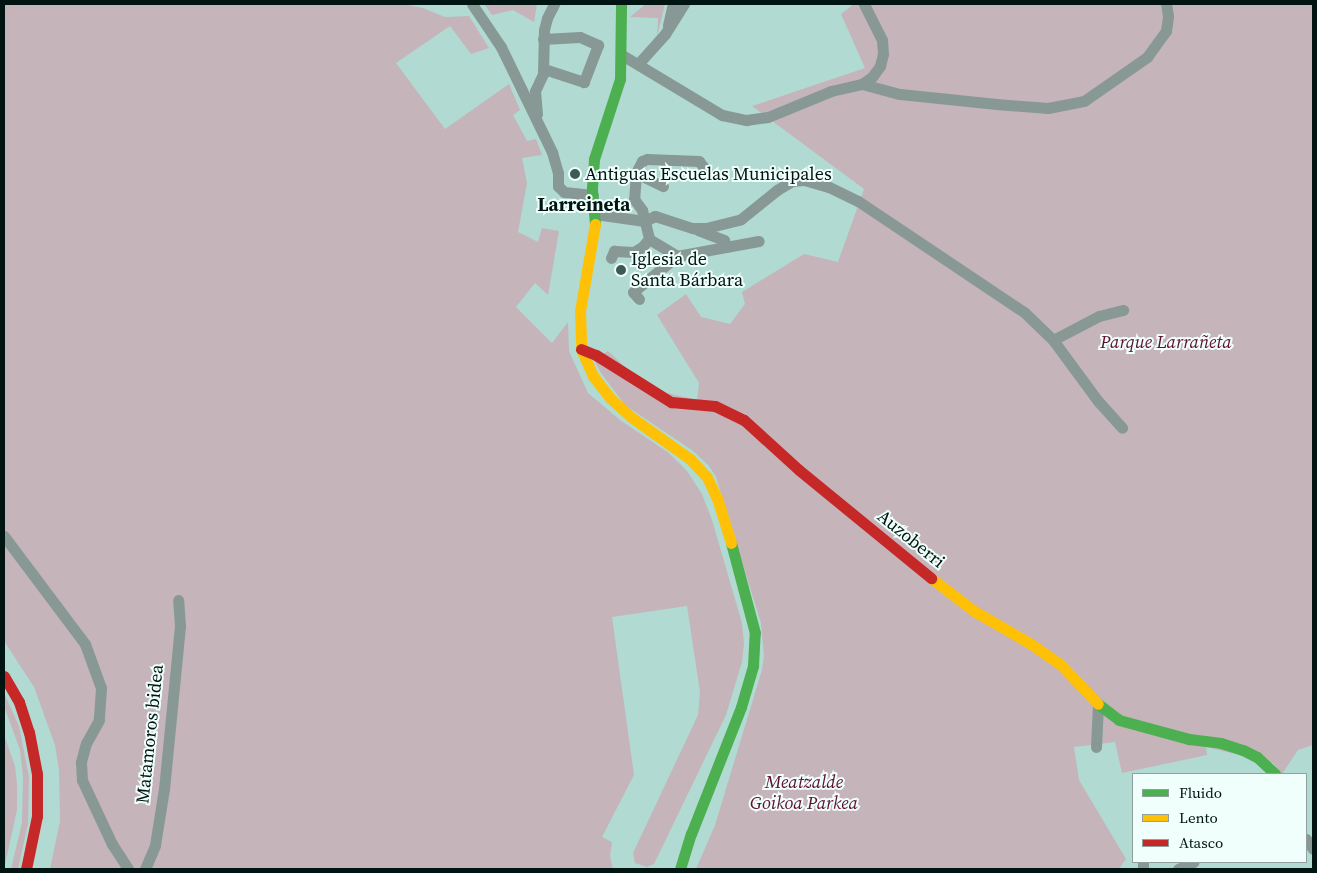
<!DOCTYPE html>
<meta charset="utf-8">
<style>
body{margin:0}
#map{position:relative;width:1317px;height:873px;overflow:hidden;background:#b1dad2;font-family:"Source Serif 4",serif}
div>[style]{position:absolute}
[style*='--x']{left:calc(var(--x)*1px);top:calc(var(--y)*1px);width:calc(var(--w)*1px);rotate:calc(var(--a)*1deg)}
.green>*{inset:0;background:#c5b4ba}
.street>*{height:11px;margin:-5.5px;padding:0 5.5px;transform-origin:5.5px;border-radius:5.5px;background:#889995}
.fast>*{height:11px;margin:-5.5px;padding:0 5.5px;transform-origin:5.5px;border-radius:5.5px;background:#4caf50}
.slow>*{height:11px;margin:-5.5px;padding:0 5.5px;transform-origin:5.5px;border-radius:5.5px;background:#ffc107}
.jam>*{height:11px;margin:-5.5px;padding:0 5.5px;transform-origin:5.5px;border-radius:5.5px;background:#c62828}
.dots>*{width:14px;height:14px;translate:-50% -50%;box-sizing:border-box;border:2px solid #f0fffb;border-radius:50%}
span{translate:-50% -50%;white-space:nowrap;text-align:center;line-height:1.15;-webkit-text-stroke:4px #f0fffb;paint-order:stroke}
.poi-label{font-size:18px;color:#001511}
.left{translate:0 -50%;text-align:left}
.park-label{font-size:18px;color:#5c0f2f;font-style:italic}
.street-label{font-size:18px;color:#001511}
.neighbourhood-label{font-size:19px;color:#001511;font-weight:700}
.frame{position:absolute;inset:0;border:5px solid #001511;pointer-events:none}
.legend{position:absolute;left:1132px;top:773px;width:175px;height:90px;box-sizing:border-box;background:#f0fffb;border:1px solid #90a19d;margin:0;padding:6px 9px;list-style:none;font-size:15px;color:#001511}
.legend li{display:flex;align-items:center;gap:10px;height:25px}
.legend b{width:25px;border:1px solid #90a19d}
</style>
<div id="map">
<div class="green">
<i style="clip-path:polygon(4px 4px,403px 4px,423px 8px,445px 17px,469px 16px,489px 48px,471px 54px,450px 26px,396px 63px,445px 129px,509px 84px,520px 110px,513px 115px,527px 141px,536px 139px,542px 155px,522px 158px,527px 183px,518px 232px,538px 242px,542px 228px,559px 231px,548px 295px,535px 283px,516px 307px,552px 343px,568px 322px,569px 351px,588px 393px,620px 420px,669px 453px,687px 471px,702px 494px,712px 520px,742px 623px,744px 644px,742px 662px,726px 715px,654px 864px,647px 867px,635px 863px,633px 853px,698px 715px,700px 692px,687px 606px,612px 617px,634px 775px,602px 837px,612px 842px,610px 856px,613px 869px,50px 869px,60px 821px,59px 770px,55px 745px,34px 687px,4px 641px)"></i>
<i style="clip-path:polygon(484px 4px,537px 4px,534px 22px,513px 10px,492px 15px)"></i>
<i style="clip-path:polygon(646px 4px,665px 4px,657px 37px,658px 18px,630px 17px)"></i>
<i style="clip-path:polygon(854px 4px,1313px 4px,1313px 745px,1298px 750px,1282px 774px,1273px 763px,1206px 747px,1207px 755px,1122px 773px,1115px 742px,1074px 747px,1079px 780px,1126px 859px,1119px 869px,696px 869px,715px 825px,762px 670px,764px 656px,761px 623px,716px 477px,709px 466px,693px 451px,625px 405px,601px 373px,594px 360px,608px 351px,626px 368px,663px 392px,697px 400px,699px 383px,657px 315px,686px 294px,701px 317px,730px 324px,745px 304px,742px 292px,804px 254px,838px 262px,864px 189px,752px 106px,865px 68px,841px 14px)"></i>
<i style="clip-path:polygon(4px 693px,19px 726px,29px 777px,28px 824px,18px 869px,11px 869px,22px 823px,23px 777px,20px 750px,4px 706px)"></i>
<i style="clip-path:polygon(4px 735px,15px 766px,17px 784px,17px 810px,4px 869px)"></i>
</div>
<div class="street">
<i style="--x:472;--y:4;--w:52;--a:56"></i>
<i style="--x:501;--y:47;--w:117;--a:64.1"></i>
<i style="--x:552;--y:152;--w:22;--a:74"></i>
<i style="--x:558;--y:173;--w:13;--a:90"></i>
<i style="--x:558;--y:186;--w:8;--a:45"></i>
<i style="--x:564;--y:192;--w:29;--a:6"></i>
<i style="--x:668;--y:25;--w:22;--a:-77"></i>
<i style="--x:543;--y:39;--w:37;--a:-3"></i>
<i style="--x:580;--y:37;--w:20;--a:24"></i>
<i style="--x:598;--y:45;--w:40;--a:111"></i>
<i style="--x:584;--y:82;--w:42;--a:-162"></i>
<i style="--x:622;--y:55;--w:117;--a:31"></i>
<i style="--x:722;--y:115;--w:25;--a:12"></i>
<i style="--x:746;--y:120;--w:22;--a:-8"></i>
<i style="--x:768;--y:117;--w:68;--a:-22.4"></i>
<i style="--x:831;--y:91;--w:32;--a:-13"></i>
<i style="--x:862;--y:84;--w:12;--a:-35"></i>
<i style="--x:872;--y:77;--w:14;--a:-54"></i>
<i style="--x:880;--y:66;--w:12;--a:-76"></i>
<i style="--x:883;--y:54;--w:14;--a:-94"></i>
<i style="--x:882;--y:40;--w:40;--a:-116.6"></i>
<i style="--x:638;--y:64;--w:40;--a:-48"></i>
<i style="--x:665;--y:34;--w:36;--a:-58"></i>
<i style="--x:862;--y:84;--w:39;--a:15"></i>
<i style="--x:900;--y:94;--w:97;--a:5.9"></i>
<i style="--x:996;--y:104;--w:52;--a:4.4"></i>
<i style="--x:1048;--y:108;--w:37;--a:-11"></i>
<i style="--x:1084;--y:101;--w:77;--a:-34.9"></i>
<i style="--x:1147;--y:57;--w:32;--a:-54"></i>
<i style="--x:1166;--y:31;--w:15;--a:-82"></i>
<i style="--x:1168;--y:16;--w:12;--a:-99"></i>
<i style="--x:537;--y:114;--w:23;--a:-95"></i>
<i style="--x:535;--y:91;--w:19;--a:-65"></i>
<i style="--x:543;--y:74;--w:44;--a:-88.7"></i>
<i style="--x:544;--y:30;--w:12;--a:-76"></i>
<i style="--x:547;--y:18;--w:16;--a:-63"></i>
<i style="--x:636;--y:173;--w:30;--a:26"></i>
<i style="--x:709;--y:174;--w:16;--a:-128"></i>
<i style="--x:699;--y:161;--w:52;--a:-177.8"></i>
<i style="--x:647;--y:159;--w:5;--a:158"></i>
<i style="--x:642;--y:161;--w:13;--a:117"></i>
<i style="--x:636;--y:173;--w:26;--a:94"></i>
<i style="--x:634;--y:199;--w:14;--a:54"></i>
<i style="--x:642;--y:210;--w:30;--a:76"></i>
<i style="--x:649;--y:239;--w:33;--a:31"></i>
<i style="--x:677;--y:256;--w:83;--a:-10.4"></i>
<i style="--x:595;--y:214;--w:50;--a:8"></i>
<i style="--x:645;--y:221;--w:11;--a:-27"></i>
<i style="--x:655;--y:216;--w:40;--a:18"></i>
<i style="--x:693;--y:228;--w:13;--a:0"></i>
<i style="--x:706;--y:228;--w:36;--a:-14"></i>
<i style="--x:741;--y:219;--w:46;--a:-38.9"></i>
<i style="--x:777;--y:190;--w:17;--a:-31"></i>
<i style="--x:792;--y:181;--w:12;--a:-5"></i>
<i style="--x:804;--y:180;--w:26;--a:16"></i>
<i style="--x:829;--y:187;--w:32;--a:26"></i>
<i style="--x:858;--y:201;--w:200;--a:33.8"></i>
<i style="--x:1024;--y:312;--w:40;--a:44"></i>
<i style="--x:1053;--y:340;--w:76;--a:53.6"></i>
<i style="--x:1098;--y:401;--w:36;--a:48"></i>
<i style="--x:698;--y:230;--w:28;--a:21"></i>
<i style="--x:724;--y:240;--w:7;--a:74"></i>
<i style="--x:611;--y:258;--w:8;--a:-67"></i>
<i style="--x:614;--y:251;--w:20;--a:3"></i>
<i style="--x:634;--y:252;--w:9;--a:-32"></i>
<i style="--x:642;--y:247;--w:11;--a:-49"></i>
<i style="--x:639;--y:299;--w:9;--a:-131"></i>
<i style="--x:633;--y:292;--w:57;--a:-39.3"></i>
<i style="--x:1053;--y:340;--w:52;--a:-27.6"></i>
<i style="--x:1099;--y:316;--w:25;--a:-14"></i>
<i style="--x:4;--y:536;--w:135;--a:53.1"></i>
<i style="--x:85;--y:644;--w:47;--a:70"></i>
<i style="--x:101;--y:688;--w:32;--a:94"></i>
<i style="--x:99;--y:720;--w:26;--a:119"></i>
<i style="--x:86;--y:743;--w:20;--a:105"></i>
<i style="--x:81;--y:762;--w:18;--a:87"></i>
<i style="--x:82;--y:780;--w:71;--a:64.9"></i>
<i style="--x:112;--y:844;--w:30;--a:57"></i>
<i style="--x:1096;--y:747;--w:43;--a:-87.3"></i>
<i style="--x:1306;--y:839;--w:12;--a:55"></i>
<i style="--x:1143;--y:862;--w:7;--a:90"></i>
<i style="--x:145;--y:869;--w:26;--a:-67"></i>
<i style="--x:155;--y:845;--w:57;--a:-80.9"></i>
<i style="--x:164;--y:789;--w:164;--a:-84.4"></i>
<i style="--x:180;--y:626;--w:26;--a:-94"></i>
<i style="--x:1178;--y:869;--w:17;--a:-24"></i>
</div>
<div class="fast">
<i style="--x:595;--y:224;--w:36;--a:-95"></i>
<i style="--x:592;--y:188;--w:29;--a:-86"></i>
<i style="--x:594;--y:159;--w:84;--a:-72"></i>
<i style="--x:620;--y:79;--w:75;--a:-89.2"></i>
<i style="--x:1098;--y:704;--w:26;--a:37"></i>
<i style="--x:1119;--y:720;--w:73;--a:15.2"></i>
<i style="--x:1189;--y:739;--w:32;--a:7"></i>
<i style="--x:1221;--y:743;--w:23;--a:18"></i>
<i style="--x:1243;--y:750;--w:16;--a:27"></i>
<i style="--x:1257;--y:757;--w:25;--a:43"></i>
<i style="--x:680;--y:869;--w:37;--a:-73"></i>
<i style="--x:691;--y:834;--w:136;--a:-68.5"></i>
<i style="--x:741;--y:707;--w:43;--a:-73.7"></i>
<i style="--x:753;--y:666;--w:33;--a:-87"></i>
<i style="--x:755;--y:633;--w:93;--a:-104.9"></i>
</div>
<div class="slow">
<i style="--x:595;--y:224;--w:88;--a:99.8"></i>
<i style="--x:580;--y:311;--w:38;--a:88"></i>
<i style="--x:581;--y:349;--w:30;--a:66"></i>
<i style="--x:593;--y:376;--w:28;--a:52"></i>
<i style="--x:610;--y:398;--w:28;--a:42"></i>
<i style="--x:631;--y:417;--w:72;--a:35.4"></i>
<i style="--x:690;--y:459;--w:25;--a:47"></i>
<i style="--x:707;--y:477;--w:23;--a:65"></i>
<i style="--x:717;--y:498;--w:47;--a:72.7"></i>
<i style="--x:931;--y:578;--w:54;--a:37.5"></i>
<i style="--x:974;--y:611;--w:66;--a:30.1"></i>
<i style="--x:1031;--y:644;--w:38;--a:35"></i>
<i style="--x:1062;--y:666;--w:52;--a:46.5"></i>
</div>
<div class="jam">
<i style="--x:581;--y:349;--w:16;--a:22"></i>
<i style="--x:596;--y:355;--w:89;--a:32.1"></i>
<i style="--x:671;--y:402;--w:44;--a:5.2"></i>
<i style="--x:715;--y:406;--w:32;--a:26"></i>
<i style="--x:744;--y:420;--w:74;--a:42.3"></i>
<i style="--x:799;--y:470;--w:171;--a:39.3"></i>
<i style="--x:4;--y:676;--w:30;--a:60"></i>
<i style="--x:19;--y:702;--w:32;--a:72"></i>
<i style="--x:29;--y:732;--w:43;--a:79.2"></i>
<i style="--x:37;--y:774;--w:42;--a:90"></i>
<i style="--x:37;--y:816;--w:54;--a:101.7"></i>
</div>
<div class="dots">
<i style="left:575px;top:174px;background:#3e5a55"></i>
<i style="left:621px;top:270px;background:#3e5a55"></i>
</div>
<div class="poi-label">
<span class="left" style="left:585px;top:174px">Antiguas Escuelas Municipales</span>
<span class="left" style="left:631px;top:270px">Iglesia de<br>Santa Bárbara</span>
</div>
<div class="park-label">
<span style="left:1166px;top:342px">Parque Larrañeta</span>
<span style="left:804px;top:793px">Meatzalde<br>Goikoa Parkea</span>
</div>
<div class="street-label">
<span style="left:911px;top:539px;rotate:39deg">Auzoberri</span>
<span style="left:150px;top:734px;rotate:-84deg">Matamoros bidea</span>
</div>
<div class="neighbourhood-label">
<span style="left:584px;top:205px">Larreineta</span>
</div>
<div class="frame"></div>
<ul class="legend">
<li><b style="height:6px;background:#4caf50"></b>Fluido</li>
<li><b style="height:6px;background:#ffc107"></b>Lento</li>
<li><b style="height:6px;background:#c62828"></b>Atasco</li>
</ul>
</div>
